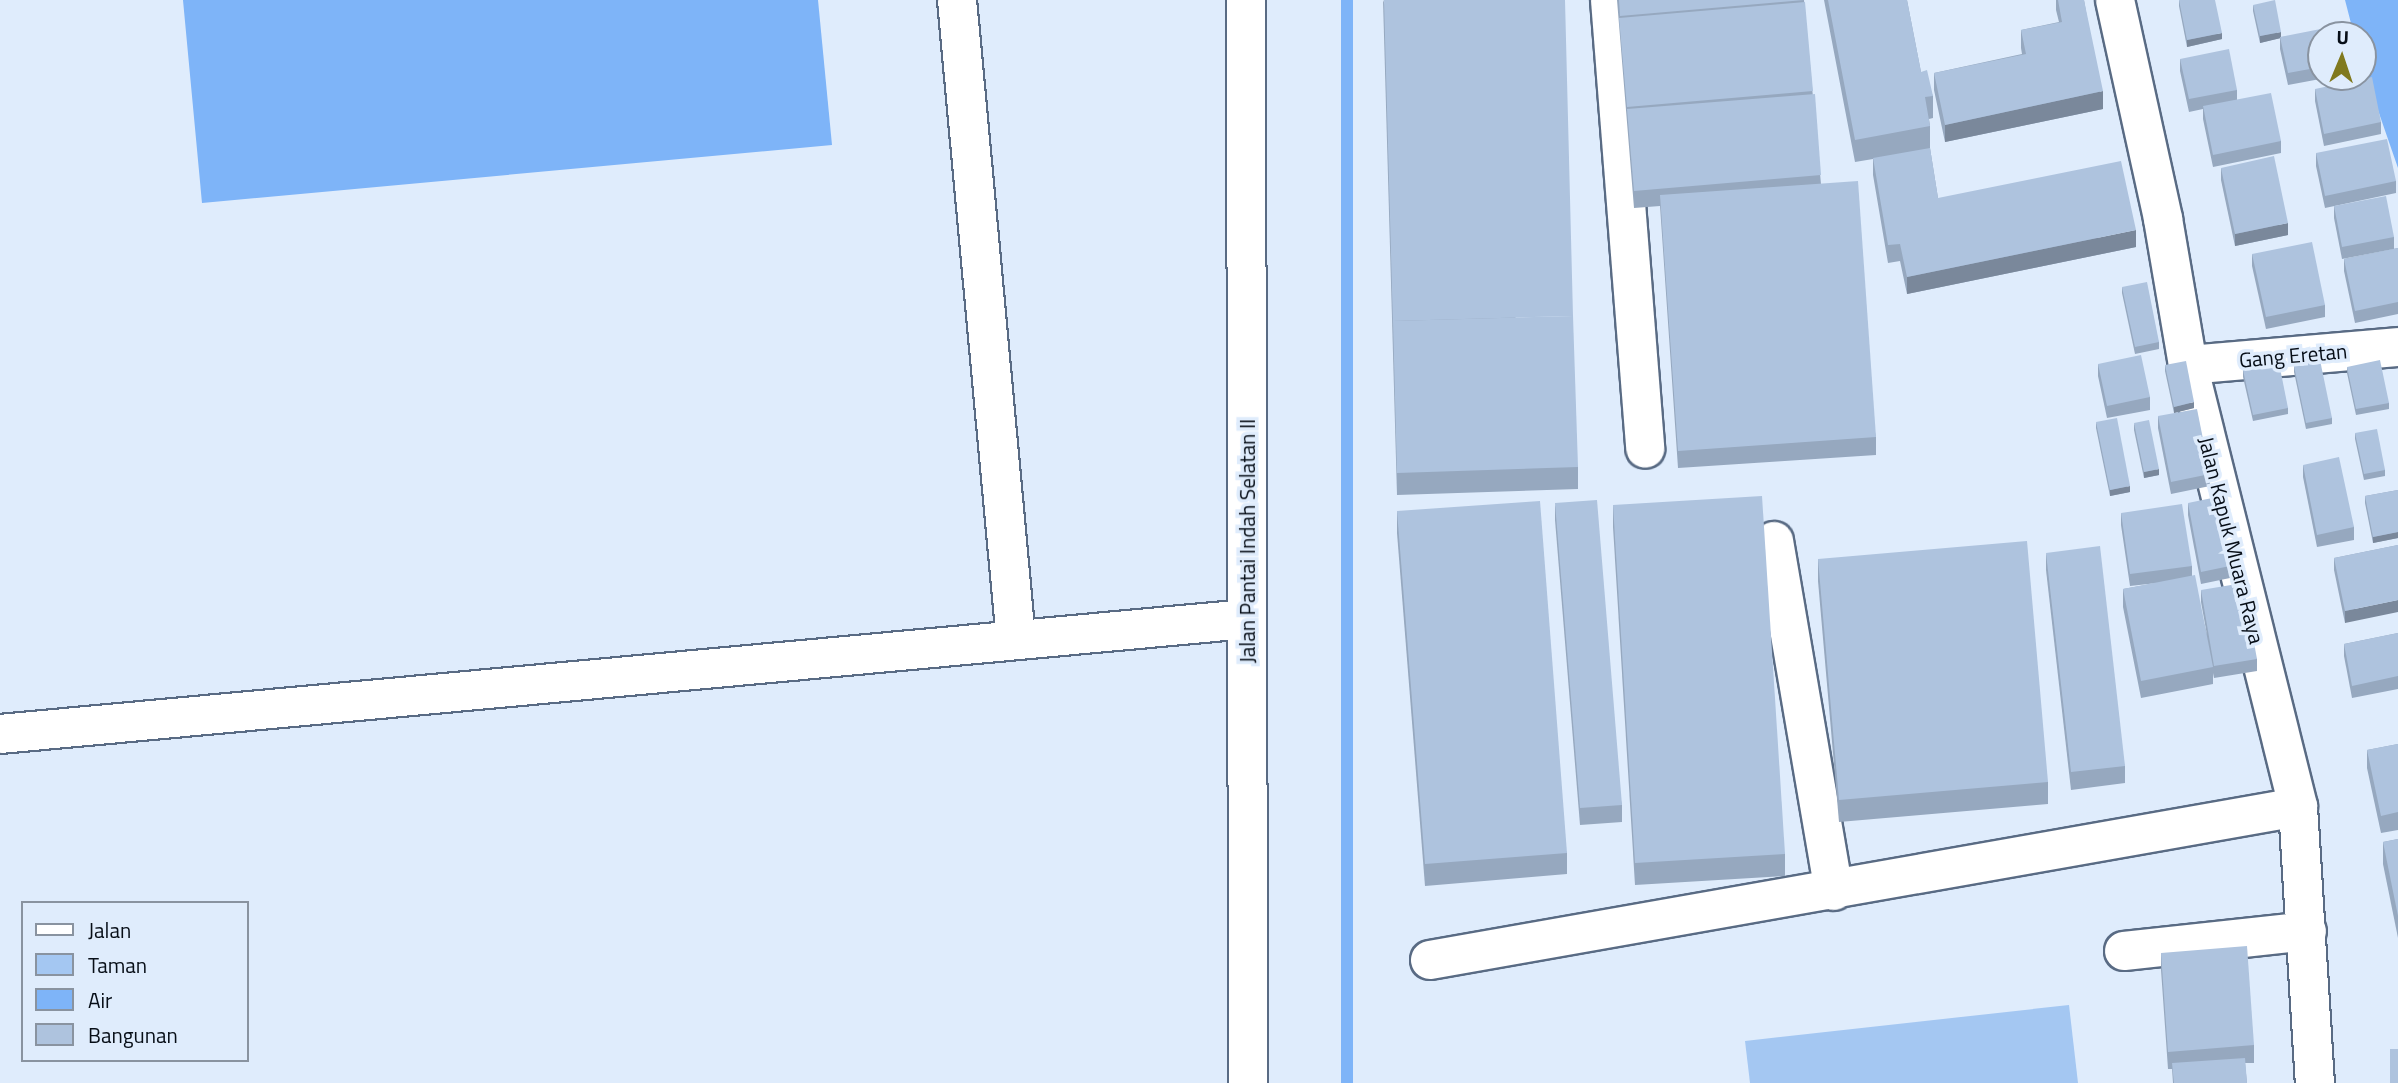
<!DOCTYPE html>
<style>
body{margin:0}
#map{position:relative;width:2398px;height:1083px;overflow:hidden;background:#dfecfc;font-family:"Titillium Web",sans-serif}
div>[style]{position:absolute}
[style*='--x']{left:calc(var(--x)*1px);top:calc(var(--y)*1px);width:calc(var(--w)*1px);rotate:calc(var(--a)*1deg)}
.green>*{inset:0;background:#a4c7f2}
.water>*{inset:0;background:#7eb4f8}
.stream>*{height:12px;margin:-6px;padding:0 6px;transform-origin:6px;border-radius:6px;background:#7eb4f8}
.roads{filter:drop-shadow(2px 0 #596b84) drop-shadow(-2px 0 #596b84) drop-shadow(0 2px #596b84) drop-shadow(0 -2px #596b84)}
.minor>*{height:38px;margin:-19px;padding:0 19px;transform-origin:19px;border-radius:19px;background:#fff}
.wall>*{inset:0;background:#96a8bf}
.shaded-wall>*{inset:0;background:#7a889b}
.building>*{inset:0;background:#aec3de}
span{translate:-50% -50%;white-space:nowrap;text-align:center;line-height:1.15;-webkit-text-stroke:7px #dfecfc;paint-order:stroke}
.street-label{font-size:21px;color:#070e17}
.legend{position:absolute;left:21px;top:901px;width:228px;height:161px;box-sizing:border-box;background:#dfecfc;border:2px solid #8993a0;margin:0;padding:9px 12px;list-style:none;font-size:21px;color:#070e17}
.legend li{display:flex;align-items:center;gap:14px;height:35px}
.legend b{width:35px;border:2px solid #8993a0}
.north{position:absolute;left:2307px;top:21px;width:70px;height:70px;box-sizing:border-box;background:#dfecfc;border:2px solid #8993a0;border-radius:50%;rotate:2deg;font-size:19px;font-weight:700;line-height:28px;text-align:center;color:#070e17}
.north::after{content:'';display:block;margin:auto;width:24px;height:32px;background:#80791e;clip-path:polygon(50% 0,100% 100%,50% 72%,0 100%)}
</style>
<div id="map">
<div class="green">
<i style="clip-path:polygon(2069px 1005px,2078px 1083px,1750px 1083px,1745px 1041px)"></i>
</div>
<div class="water">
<i style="clip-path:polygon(183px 0,818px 0,832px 145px,202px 203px)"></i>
<i style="clip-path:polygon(2345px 0,2398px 0,2398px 168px,2363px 67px,2363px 35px,2354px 35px)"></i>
</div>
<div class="stream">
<i style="--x:1347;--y:1083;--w:1083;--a:-90"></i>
</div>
<div class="roads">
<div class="minor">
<i style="--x:957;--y:0;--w:643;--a:84.73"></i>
<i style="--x:1246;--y:0;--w:1083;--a:89.89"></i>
<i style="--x:1610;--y:0;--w:450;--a:85.5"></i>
<i style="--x:2115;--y:0;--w:224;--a:77.6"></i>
<i style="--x:2163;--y:219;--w:148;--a:80.3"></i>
<i style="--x:2188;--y:365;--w:455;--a:76"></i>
<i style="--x:2298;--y:807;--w:277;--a:86.5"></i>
<i style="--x:2188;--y:365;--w:211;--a:-4.9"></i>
<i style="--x:1774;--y:541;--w:355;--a:80.3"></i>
<i style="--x:0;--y:734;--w:1252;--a:-5.27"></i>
<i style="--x:2124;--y:951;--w:184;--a:-6.2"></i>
<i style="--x:1430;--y:960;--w:881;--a:-10"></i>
</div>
</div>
<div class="wall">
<i style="clip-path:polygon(1383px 0,1578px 467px,1578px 489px,1397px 495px)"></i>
<i style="clip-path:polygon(1617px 0,1804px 0,1821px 184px,1876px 437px,1876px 455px,1678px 468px,1660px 206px,1634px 208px)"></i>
<i style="clip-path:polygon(1824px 0,1907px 0,1921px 72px,1933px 96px,1933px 118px,1929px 119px,1930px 126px,1930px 148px,1938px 198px,2136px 247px,1907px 294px,1900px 261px,1888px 263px,1873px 175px,1873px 159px,1855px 162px)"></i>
<i style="clip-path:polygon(2056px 0,2084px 0,2103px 109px,1945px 142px,1934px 90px,1934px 73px,2022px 54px,2021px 48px,2021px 30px,2059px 22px,2056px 10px)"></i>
<i style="clip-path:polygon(2179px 0,2222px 39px,2187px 47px,2179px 6px)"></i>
<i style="clip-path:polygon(2253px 5px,2281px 37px,2321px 35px,2321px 77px,2331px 77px,2288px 85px,2280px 49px,2280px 38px,2260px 43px,2253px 11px)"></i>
<i style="clip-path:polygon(2180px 59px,2237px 90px,2237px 100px,2281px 141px,2281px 153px,2213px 167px,2203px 119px,2203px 109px,2189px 112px,2180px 71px)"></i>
<i style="clip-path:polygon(2315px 89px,2381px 122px,2381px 134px,2324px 146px,2315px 101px)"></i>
<i style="clip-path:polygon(2316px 153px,2396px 181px,2396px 193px,2325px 208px,2316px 166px)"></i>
<i style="clip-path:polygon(2221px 168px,2288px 235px,2235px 246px,2221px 180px)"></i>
<i style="clip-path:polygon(2334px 206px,2394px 237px,2394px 249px,2342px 259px,2334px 218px)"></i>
<i style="clip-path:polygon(2398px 248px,2398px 314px,2355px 323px,2344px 271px,2344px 259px)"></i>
<i style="clip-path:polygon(2252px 254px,2325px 305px,2325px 317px,2266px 329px,2252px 266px)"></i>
<i style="clip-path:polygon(2122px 287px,2159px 342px,2159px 349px,2135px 354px,2122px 293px)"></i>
<i style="clip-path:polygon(2098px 364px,2150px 397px,2150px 410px,2107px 418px,2098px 376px)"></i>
<i style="clip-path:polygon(2165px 365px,2194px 408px,2174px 413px,2165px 371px)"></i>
<i style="clip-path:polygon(2294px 366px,2332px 418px,2332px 424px,2306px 429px,2294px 372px)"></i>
<i style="clip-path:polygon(2347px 367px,2389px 403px,2389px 409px,2356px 415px,2347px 373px)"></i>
<i style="clip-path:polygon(2243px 370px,2288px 408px,2288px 414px,2253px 421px,2243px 377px)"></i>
<i style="clip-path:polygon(2158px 416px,2210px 474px,2210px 486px,2171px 494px,2158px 428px)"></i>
<i style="clip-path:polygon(2096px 422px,2130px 492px,2110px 496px,2096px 428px)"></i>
<i style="clip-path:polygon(2134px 423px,2159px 475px,2144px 478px,2134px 430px)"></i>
<i style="clip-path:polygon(2355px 433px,2385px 470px,2385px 476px,2364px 480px,2355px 439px)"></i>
<i style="clip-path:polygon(2303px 465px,2354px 527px,2354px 540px,2317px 547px,2303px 477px)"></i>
<i style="clip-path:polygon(2398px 490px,2398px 538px,2373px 543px,2365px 503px,2365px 496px)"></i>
<i style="clip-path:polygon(1555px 503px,1622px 805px,1622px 822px,1580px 825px,1555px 520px)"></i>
<i style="clip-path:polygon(2188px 503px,2230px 566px,2230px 578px,2201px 584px,2188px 515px)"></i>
<i style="clip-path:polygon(1613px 505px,1785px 854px,1785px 876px,1635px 885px,1613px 527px)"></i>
<i style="clip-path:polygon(1397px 511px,1567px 853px,1567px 874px,1425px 886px,1397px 533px)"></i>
<i style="clip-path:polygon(2121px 513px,2192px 566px,2192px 576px,2207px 635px,2201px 602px,2201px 590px,2257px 659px,2257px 671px,2214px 678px,2213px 673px,2213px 684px,2141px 698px,2123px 607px,2123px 589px,2157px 583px,2130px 586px,2121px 525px)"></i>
<i style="clip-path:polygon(2398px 545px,2345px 623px,2334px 570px,2334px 558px)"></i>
<i style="clip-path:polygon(2046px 553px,2125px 766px,2125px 783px,2071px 790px,2046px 570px)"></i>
<i style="clip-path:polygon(1818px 559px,2048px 782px,2048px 804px,1839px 822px,1818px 581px)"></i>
<i style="clip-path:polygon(2398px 633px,2398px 689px,2352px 698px,2344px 656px,2344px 644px)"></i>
<i style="clip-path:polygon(2398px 744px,2398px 830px,2381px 833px,2367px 768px,2367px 750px)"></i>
<i style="clip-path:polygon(2398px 839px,2398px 938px,2383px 864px,2383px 842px)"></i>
<i style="clip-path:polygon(2161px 953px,2254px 1045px,2254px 1063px,2245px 1063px,2247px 1083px,2173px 1083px,2172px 1069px,2168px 1069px,2161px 970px)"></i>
</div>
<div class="shaded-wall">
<i style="clip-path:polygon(2281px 32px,2281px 38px,2260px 43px,2260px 36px)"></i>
<i style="clip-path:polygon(2222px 33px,2222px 39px,2187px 47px,2187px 40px)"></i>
<i style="clip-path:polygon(2103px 91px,2103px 109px,1945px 142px,1945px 125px)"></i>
<i style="clip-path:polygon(2288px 223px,2288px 235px,2235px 246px,2235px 234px)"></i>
<i style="clip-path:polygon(2136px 230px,2136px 247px,1907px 294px,1907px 277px)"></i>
<i style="clip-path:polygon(2194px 402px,2194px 408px,2174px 413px,2174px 407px)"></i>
<i style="clip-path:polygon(2159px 469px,2159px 475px,2144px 478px,2144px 472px)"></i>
<i style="clip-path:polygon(2130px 486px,2130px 492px,2110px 496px,2110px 490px)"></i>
<i style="clip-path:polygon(2398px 532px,2398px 538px,2373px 543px,2373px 537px)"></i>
<i style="clip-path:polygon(2398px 600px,2398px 612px,2345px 623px,2345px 611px)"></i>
</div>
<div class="building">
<i style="clip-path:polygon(1384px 0,1565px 0,1573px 316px,1393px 321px,1393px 326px)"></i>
<i style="clip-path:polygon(1619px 0,1804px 0,1620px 16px)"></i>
<i style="clip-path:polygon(1828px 0,1907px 0,1921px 72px,1927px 70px,1933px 96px,1925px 97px,1930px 126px,1855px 140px)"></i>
<i style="clip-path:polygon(2058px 0,2084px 0,2103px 91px,1945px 125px,1934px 73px,2026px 54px,2021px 30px,2062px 22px)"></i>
<i style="clip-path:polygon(2179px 0,2215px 0,2222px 33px,2187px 40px)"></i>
<i style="clip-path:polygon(2275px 0,2281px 32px,2260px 36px,2253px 5px)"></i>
<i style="clip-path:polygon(1805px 2px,1813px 91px,1627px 107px,1619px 18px)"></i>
<i style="clip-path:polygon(2341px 25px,2344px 35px,2321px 35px,2321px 67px,2288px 73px,2280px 37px)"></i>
<i style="clip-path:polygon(2229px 49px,2237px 90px,2189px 99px,2180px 59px)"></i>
<i style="clip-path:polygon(2372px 77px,2381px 122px,2324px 134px,2315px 89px)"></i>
<i style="clip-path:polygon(2271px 93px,2281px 141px,2213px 155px,2203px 106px)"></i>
<i style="clip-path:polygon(1815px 94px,1821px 175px,1634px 191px,1627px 109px)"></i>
<i style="clip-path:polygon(2387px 139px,2396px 181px,2325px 196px,2316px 153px)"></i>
<i style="clip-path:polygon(1930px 148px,1938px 198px,2121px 161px,2136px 230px,1907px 277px,1900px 244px,1888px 245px,1873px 158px)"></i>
<i style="clip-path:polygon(2274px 156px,2288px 223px,2235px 234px,2221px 168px)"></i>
<i style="clip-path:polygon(1858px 181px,1876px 437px,1678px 451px,1660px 195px)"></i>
<i style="clip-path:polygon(2386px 196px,2394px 237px,2342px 247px,2334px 206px)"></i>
<i style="clip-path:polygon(2312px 242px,2325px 305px,2266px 317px,2252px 254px)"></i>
<i style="clip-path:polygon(2398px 248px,2398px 302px,2355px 311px,2344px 259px)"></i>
<i style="clip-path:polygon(2147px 282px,2159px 342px,2135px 347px,2122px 287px)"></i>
<i style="clip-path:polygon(1573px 316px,1578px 467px,1397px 473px,1393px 321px)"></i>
<i style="clip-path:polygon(2141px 355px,2150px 397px,2107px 406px,2098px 364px)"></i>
<i style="clip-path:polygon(2320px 360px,2332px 418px,2306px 423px,2294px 366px)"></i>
<i style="clip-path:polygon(2380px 360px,2389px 403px,2356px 409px,2347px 367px)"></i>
<i style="clip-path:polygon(2186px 361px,2194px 402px,2174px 407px,2165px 365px)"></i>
<i style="clip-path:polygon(2279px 363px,2288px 408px,2253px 415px,2243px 370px)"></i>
<i style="clip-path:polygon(2197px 409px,2210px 474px,2171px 482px,2158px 416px)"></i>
<i style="clip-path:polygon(2117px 418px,2130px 486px,2110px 490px,2096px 422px)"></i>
<i style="clip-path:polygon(2149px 420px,2159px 469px,2144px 472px,2134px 423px)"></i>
<i style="clip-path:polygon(2377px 429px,2385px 470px,2364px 474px,2355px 433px)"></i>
<i style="clip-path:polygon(2339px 457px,2354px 527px,2317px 535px,2303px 465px)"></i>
<i style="clip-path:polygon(2398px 490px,2398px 532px,2373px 537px,2365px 496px)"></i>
<i style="clip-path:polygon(1762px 496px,1785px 854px,1635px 863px,1613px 505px)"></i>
<i style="clip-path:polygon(2217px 497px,2230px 566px,2201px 572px,2188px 503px)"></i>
<i style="clip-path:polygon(1597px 500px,1622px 805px,1580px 808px,1555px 503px)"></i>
<i style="clip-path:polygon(1540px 501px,1567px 853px,1425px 864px,1397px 511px)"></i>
<i style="clip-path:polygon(2182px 504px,2192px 566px,2130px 574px,2121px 513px)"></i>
<i style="clip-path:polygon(2027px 541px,2048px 782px,1839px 800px,1818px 559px)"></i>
<i style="clip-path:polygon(2398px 545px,2398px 600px,2345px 611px,2334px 558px)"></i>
<i style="clip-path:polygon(2100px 546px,2125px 766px,2071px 772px,2046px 553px)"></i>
<i style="clip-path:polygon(2195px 575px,2213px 667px,2141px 681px,2123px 589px)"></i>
<i style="clip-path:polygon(2243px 583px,2257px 659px,2214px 666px,2201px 590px)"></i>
<i style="clip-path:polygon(2398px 633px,2398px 676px,2352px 686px,2344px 644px)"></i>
<i style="clip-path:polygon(2398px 744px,2398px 812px,2381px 816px,2367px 750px)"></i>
<i style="clip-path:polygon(2398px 839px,2398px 916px,2383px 842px)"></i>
<i style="clip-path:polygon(2247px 946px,2254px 1045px,2168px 1052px,2161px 953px)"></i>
<i style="clip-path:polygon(2390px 1049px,2398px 1049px,2398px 1083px,2390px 1083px)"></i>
<i style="clip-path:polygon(2245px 1058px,2247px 1083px,2174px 1083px,2172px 1063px)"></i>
</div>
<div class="street-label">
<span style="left:2293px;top:355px;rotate:-5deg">Gang Eretan</span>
<span style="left:2232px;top:540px;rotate:76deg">Jalan Kapuk Muara Raya</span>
<span style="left:1247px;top:541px;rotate:-90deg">Jalan Pantai Indah Selatan II</span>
</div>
<ul class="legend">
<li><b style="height:9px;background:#fff"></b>Jalan</li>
<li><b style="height:19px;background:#a4c7f2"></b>Taman</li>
<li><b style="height:19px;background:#7eb4f8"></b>Air</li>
<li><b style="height:19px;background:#aec3de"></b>Bangunan</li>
</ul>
<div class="north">U</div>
</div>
